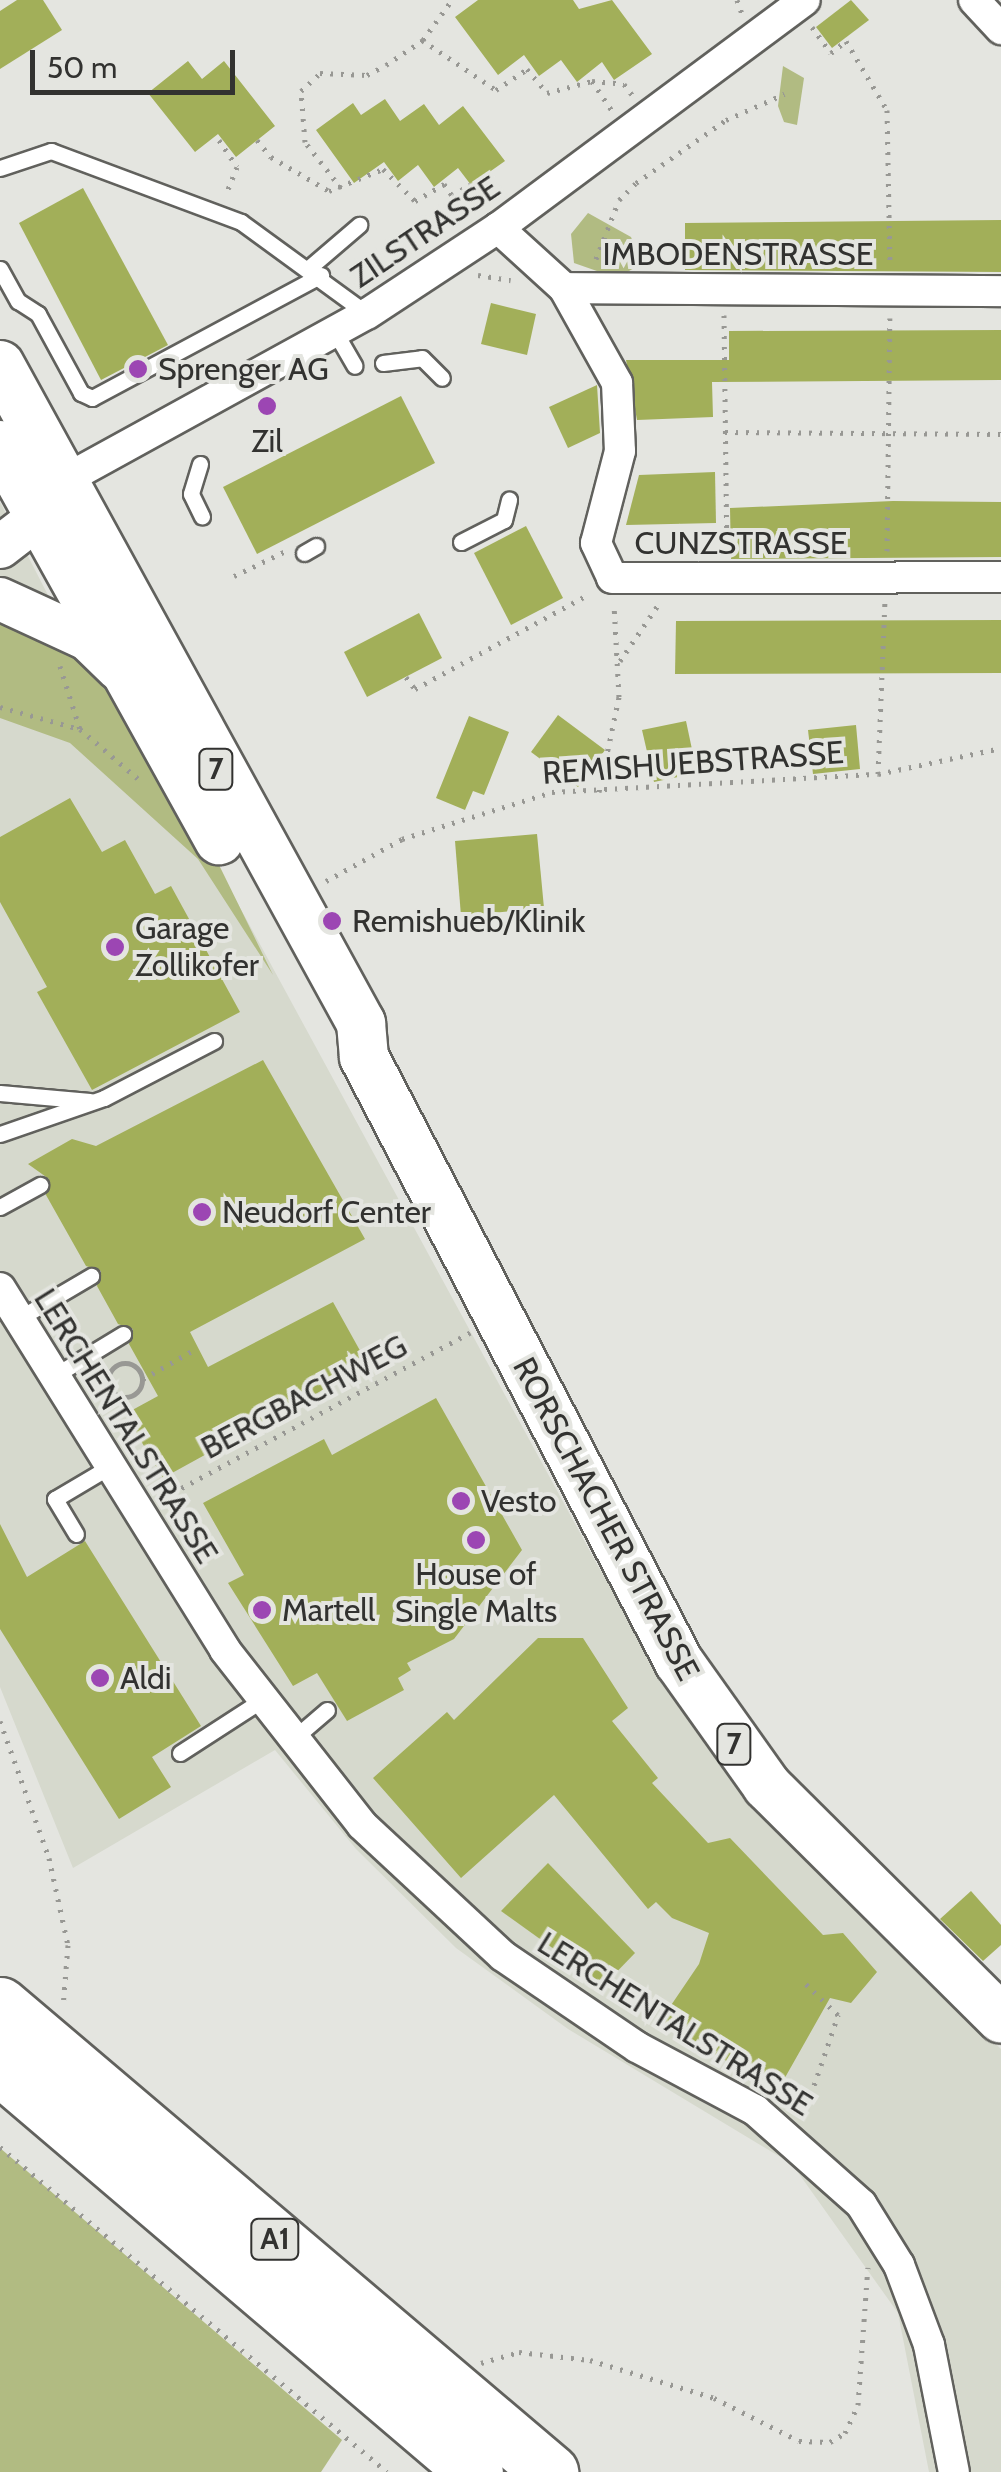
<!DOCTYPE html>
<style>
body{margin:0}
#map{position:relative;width:1001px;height:2472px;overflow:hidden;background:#e4e5e0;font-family:Cabin,sans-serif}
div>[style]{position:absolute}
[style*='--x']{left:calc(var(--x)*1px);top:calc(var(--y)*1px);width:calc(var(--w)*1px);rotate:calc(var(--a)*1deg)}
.built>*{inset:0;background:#d6d9cd}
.green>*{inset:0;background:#b1bb82}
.building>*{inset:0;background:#a2af59}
.path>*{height:5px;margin-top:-2.5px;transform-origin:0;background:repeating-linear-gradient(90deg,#989894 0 2.5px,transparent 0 10.5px)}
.path>.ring{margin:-2.5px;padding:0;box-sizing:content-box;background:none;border:5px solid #989894;border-radius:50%}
.roads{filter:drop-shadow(2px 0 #61615d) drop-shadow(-2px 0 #61615d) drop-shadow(0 2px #61615d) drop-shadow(0 -2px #61615d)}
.lane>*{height:15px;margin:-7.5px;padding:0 7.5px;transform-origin:7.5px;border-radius:7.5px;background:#fff}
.street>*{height:30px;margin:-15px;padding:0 15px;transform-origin:15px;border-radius:15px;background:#fff}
.secondary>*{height:42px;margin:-21px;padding:0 21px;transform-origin:21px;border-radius:21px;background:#fff}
.primary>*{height:48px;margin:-24px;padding:0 24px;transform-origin:24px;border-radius:24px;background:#fff}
.bridges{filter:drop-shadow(2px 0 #61615d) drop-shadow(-2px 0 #61615d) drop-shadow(0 2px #61615d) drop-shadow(0 -2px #61615d)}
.highway-bridge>*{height:55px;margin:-27.5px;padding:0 27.5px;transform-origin:27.5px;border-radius:27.5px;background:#fff}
.dots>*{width:28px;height:28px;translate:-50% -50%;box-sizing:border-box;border:5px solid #e4e5e0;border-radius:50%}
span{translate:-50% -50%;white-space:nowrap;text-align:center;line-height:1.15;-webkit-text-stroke:8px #e4e5e0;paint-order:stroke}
.shield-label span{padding:2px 8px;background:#e4e5e0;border:2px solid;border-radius:8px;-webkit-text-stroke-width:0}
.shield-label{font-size:30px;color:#323230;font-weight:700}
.street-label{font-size:32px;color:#323230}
.poi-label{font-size:32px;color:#323230}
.left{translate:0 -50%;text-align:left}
.scale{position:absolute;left:30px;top:50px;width:205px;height:45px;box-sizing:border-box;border:5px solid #323230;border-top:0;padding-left:12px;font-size:30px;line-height:35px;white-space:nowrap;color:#323230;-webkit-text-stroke:8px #e4e5e0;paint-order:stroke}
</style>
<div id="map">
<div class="built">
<i style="clip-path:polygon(0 502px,83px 663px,181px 799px,598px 1566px,706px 1744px,807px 1860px,1001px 2049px,1001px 2472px,929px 2472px,898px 2313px,792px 2164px,568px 2029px,456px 1948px,356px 1849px,275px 1750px,73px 1868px,0 1687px)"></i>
</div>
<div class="green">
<i style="clip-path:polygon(783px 66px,804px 78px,797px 125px,784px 122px,778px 106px)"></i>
<i style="clip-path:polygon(588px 213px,631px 237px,641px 264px,617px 278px,574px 263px,571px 234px)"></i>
<i style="clip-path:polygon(0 612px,78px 650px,123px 705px,193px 812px,273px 975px,198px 859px,70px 743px,0 718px)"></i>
<i style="clip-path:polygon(0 2148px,342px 2440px,321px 2472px,0 2472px)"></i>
</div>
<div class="building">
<i style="clip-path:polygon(17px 0,43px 0,62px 30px,0 69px,0 11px)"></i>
<i style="clip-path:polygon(478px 0,573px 0,579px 9px,612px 0,652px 54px,614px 80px,602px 62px,577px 82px,561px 60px,539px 76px,524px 55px,498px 75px,455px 17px)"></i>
<i style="clip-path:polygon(851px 0,869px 20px,832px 48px,816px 27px)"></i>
<i style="clip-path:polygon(188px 61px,202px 79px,224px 61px,275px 126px,236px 157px,218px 134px,195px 152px,148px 93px)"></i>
<i style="clip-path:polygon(385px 99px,400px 121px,424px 104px,439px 125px,463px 106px,505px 161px,471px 185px,458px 168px,434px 187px,418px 165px,398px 181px,384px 162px,354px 183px,316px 130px,353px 103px,361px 115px)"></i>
<i style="clip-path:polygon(83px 188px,168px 345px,101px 380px,19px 223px)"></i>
<i style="clip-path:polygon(1001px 220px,1001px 272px,685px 270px,685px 223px)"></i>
<i style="clip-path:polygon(491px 303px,536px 314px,527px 355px,481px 344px)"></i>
<i style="clip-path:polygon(1001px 330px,1001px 380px,712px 382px,713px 417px,637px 420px,626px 360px,729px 360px,729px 331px)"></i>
<i style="clip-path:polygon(597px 385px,600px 433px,568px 448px,549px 407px)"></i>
<i style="clip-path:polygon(401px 396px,435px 463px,257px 554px,223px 487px)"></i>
<i style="clip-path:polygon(715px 472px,716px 523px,626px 525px,639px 475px)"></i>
<i style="clip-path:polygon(893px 501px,1001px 502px,1001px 557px,731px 559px,730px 508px)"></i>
<i style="clip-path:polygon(526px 526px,563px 598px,511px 625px,474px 553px)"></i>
<i style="clip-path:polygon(419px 613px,442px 658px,367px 697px,344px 652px)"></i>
<i style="clip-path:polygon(1001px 620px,1001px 673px,675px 674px,676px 621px)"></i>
<i style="clip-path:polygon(558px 715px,605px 750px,578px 787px,531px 752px)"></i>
<i style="clip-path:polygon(469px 716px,509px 732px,484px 795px,473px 791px,465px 810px,436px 798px)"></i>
<i style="clip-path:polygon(686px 721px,697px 773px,654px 782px,642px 730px)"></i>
<i style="clip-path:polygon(856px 725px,860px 769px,813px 774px,808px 730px)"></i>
<i style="clip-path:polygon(70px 798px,102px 852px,125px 840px,155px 894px,171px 886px,240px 1012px,92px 1090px,37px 992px,47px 987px,0 902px,0 837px)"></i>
<i style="clip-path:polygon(537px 834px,544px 908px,461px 916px,455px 841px)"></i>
<i style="clip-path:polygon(263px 1060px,365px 1239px,190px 1332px,208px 1367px,333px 1302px,368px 1365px,163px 1478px,125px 1414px,158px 1396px,129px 1344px,133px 1329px,118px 1324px,97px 1286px,101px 1271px,86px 1266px,46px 1195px,49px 1179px,28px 1164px,72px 1139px,96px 1146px)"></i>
<i style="clip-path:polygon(436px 1398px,522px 1550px,454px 1639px,407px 1663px,411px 1670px,398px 1678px,404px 1690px,347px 1721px,317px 1673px,293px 1686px,228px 1583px,244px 1575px,203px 1503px,324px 1439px,332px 1455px)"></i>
<i style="clip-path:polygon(0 1524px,27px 1577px,85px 1541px,201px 1726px,152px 1757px,171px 1787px,119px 1819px,0 1629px)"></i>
<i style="clip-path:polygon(538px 1638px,583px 1638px,628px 1708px,612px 1721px,658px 1778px,652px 1783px,708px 1843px,730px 1838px,823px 1935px,843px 1933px,877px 1972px,851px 2003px,830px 1998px,778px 2090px,659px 2023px,699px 1964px,709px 1933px,672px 1918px,656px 1902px,648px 1909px,554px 1795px,461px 1878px,373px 1778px,447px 1712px,454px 1720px)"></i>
<i style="clip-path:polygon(548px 1863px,635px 1953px,604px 1985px,501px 1911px)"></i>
<i style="clip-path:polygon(971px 1891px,1001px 1925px,1001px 1945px,983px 1961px,940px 1919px)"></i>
</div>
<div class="path">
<i style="--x:737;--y:0;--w:15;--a:70"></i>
<i style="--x:812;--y:27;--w:32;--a:54"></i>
<i style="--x:831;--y:53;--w:19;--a:-39"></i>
<i style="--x:846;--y:41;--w:80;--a:59.3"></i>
<i style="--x:887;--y:110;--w:152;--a:88.9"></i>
<i style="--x:422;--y:40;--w:89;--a:34"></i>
<i style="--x:496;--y:90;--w:37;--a:-34"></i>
<i style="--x:527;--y:69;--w:31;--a:50"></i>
<i style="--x:547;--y:93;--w:47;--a:-14.9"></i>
<i style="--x:592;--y:81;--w:36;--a:56"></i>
<i style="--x:592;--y:81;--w:32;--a:5"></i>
<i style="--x:624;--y:84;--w:15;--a:53"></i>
<i style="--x:219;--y:140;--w:32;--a:56"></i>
<i style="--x:237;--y:167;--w:31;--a:112"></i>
<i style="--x:257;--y:140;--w:22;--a:51"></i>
<i style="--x:271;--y:157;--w:67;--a:30.4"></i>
<i style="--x:329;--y:191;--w:58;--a:-22.2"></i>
<i style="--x:383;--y:169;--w:45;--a:45"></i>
<i style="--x:415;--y:201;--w:34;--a:-30"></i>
<i style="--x:444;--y:184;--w:16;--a:55"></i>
<i style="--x:453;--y:197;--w:19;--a:-39"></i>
<i style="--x:468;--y:185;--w:32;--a:11"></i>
<i style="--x:341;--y:188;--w:58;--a:-128"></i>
<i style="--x:305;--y:142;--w:51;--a:-94.5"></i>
<i style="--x:301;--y:91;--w:26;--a:-43"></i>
<i style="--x:320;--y:73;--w:47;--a:2.4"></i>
<i style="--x:367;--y:75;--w:21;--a:-28"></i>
<i style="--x:386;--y:65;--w:45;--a:-34"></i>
<i style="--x:423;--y:40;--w:49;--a:-54.1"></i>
<i style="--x:453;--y:197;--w:22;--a:56"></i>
<i style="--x:596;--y:259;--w:63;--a:-68.7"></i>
<i style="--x:619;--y:200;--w:24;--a:-45"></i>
<i style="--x:636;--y:183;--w:110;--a:-35"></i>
<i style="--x:726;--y:120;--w:64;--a:-24.1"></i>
<i style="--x:478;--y:275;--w:33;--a:9"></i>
<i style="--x:724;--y:315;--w:234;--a:89.3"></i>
<i style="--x:725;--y:432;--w:276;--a:0.4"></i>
<i style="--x:887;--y:551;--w:233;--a:-89.3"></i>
<i style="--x:234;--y:576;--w:58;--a:-25.7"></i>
<i style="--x:620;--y:661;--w:68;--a:-55.8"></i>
<i style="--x:60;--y:666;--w:66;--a:72.4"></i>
<i style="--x:406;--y:677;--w:15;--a:53"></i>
<i style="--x:415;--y:689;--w:198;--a:-28.6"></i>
<i style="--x:0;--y:707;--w:83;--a:15.4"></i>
<i style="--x:80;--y:729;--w:83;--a:40.6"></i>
<i style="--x:878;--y:774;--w:172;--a:-87.7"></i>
<i style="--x:599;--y:792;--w:97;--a:-78.1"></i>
<i style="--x:619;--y:697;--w:91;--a:-93.1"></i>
<i style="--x:326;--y:881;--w:87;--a:-28.9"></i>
<i style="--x:402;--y:839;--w:157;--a:-17.4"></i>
<i style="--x:552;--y:792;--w:326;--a:-3.2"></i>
<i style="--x:878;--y:774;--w:126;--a:-11.9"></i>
<i class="ring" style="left:108px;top:1363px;width:29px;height:29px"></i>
<i style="--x:143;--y:1379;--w:56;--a:-29.7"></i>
<i style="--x:163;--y:1498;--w:349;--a:-28.3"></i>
<i style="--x:0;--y:1721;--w:145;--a:70.3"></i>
<i style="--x:49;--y:1858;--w:89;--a:77.7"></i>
<i style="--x:68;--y:1945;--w:62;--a:94.6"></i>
<i style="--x:804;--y:2115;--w:106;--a:-71.2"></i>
<i style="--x:838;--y:2015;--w:45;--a:-135.9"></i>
<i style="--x:0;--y:2147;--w:505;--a:40.02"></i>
<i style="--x:481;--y:2363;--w:40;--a:-16"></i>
<i style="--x:519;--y:2352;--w:71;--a:6.4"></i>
<i style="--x:590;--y:2360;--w:130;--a:17"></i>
<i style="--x:714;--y:2398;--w:95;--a:26.8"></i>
<i style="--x:799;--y:2441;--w:31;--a:2"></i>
<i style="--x:830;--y:2442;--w:17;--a:-31"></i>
<i style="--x:845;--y:2433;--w:31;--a:-65"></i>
<i style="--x:858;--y:2405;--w:138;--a:-85.9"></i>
</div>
<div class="roads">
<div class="lane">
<i style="--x:0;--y:168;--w:54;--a:-18.4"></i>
<i style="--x:51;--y:151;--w:203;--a:20.5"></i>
<i style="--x:241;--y:222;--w:156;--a:36.1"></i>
<i style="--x:310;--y:267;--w:65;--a:-40.6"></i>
<i style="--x:0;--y:269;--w:37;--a:61"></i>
<i style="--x:18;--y:301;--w:24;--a:33"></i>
<i style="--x:38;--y:314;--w:90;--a:61.4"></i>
<i style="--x:81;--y:393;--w:12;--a:24"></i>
<i style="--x:92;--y:398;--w:260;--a:-28.2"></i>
<i style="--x:335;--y:332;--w:39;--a:60"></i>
<i style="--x:383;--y:363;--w:39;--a:-7"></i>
<i style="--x:422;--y:358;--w:28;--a:45"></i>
<i style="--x:200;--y:464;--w:31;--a:107"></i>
<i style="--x:191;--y:494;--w:25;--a:64"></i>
<i style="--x:461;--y:542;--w:48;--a:-27.1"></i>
<i style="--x:504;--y:520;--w:21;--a:-76"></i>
<i style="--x:304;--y:553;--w:14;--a:-30"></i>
<i style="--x:0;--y:1093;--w:90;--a:5.1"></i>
<i style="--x:0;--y:1134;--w:110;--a:-19.1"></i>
<i style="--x:104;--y:1098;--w:124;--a:-27.4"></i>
<i style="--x:0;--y:1207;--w:46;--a:-28.8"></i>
<i style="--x:18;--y:1319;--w:85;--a:-30.5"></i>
<i style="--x:54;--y:1376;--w:81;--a:-31.3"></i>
<i style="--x:76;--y:1534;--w:41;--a:-121"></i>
<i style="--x:55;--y:1499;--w:63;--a:-30.7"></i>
<i style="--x:292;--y:1740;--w:46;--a:-40.6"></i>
<i style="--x:180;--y:1753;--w:98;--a:-32.9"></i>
</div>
<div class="street">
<i style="--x:974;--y:0;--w:40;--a:47"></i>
<i style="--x:498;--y:228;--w:89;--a:42.3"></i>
<i style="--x:564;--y:288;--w:109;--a:60.8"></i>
<i style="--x:617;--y:383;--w:68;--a:87.5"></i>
<i style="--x:620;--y:451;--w:95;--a:104.6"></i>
<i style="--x:596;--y:543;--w:38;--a:65"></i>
<i style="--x:612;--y:578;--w:389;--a:-0.1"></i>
<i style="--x:564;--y:288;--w:437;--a:0.4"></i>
<i style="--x:59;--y:483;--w:351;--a:-28.8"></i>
<i style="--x:367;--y:314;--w:157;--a:-33.3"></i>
<i style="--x:498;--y:228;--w:382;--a:-36.6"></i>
<i style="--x:0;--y:1288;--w:426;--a:58.1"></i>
<i style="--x:225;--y:1650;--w:222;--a:51.9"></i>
<i style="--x:362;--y:1825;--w:192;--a:42.9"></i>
<i style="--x:503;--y:1956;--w:162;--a:34.2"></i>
<i style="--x:637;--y:2047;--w:134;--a:28.1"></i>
<i style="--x:755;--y:2110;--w:142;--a:41.6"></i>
<i style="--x:861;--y:2204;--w:72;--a:58.1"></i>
<i style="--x:899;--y:2265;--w:85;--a:69.4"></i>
<i style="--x:929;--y:2345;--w:129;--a:78.9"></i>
</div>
<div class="secondary">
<i style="--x:0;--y:547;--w:49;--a:-37.6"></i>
<i style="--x:0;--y:599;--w:96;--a:24.7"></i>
<i style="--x:87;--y:639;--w:43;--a:44.1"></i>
</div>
<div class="primary">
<i style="--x:0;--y:365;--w:751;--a:61.25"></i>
<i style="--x:361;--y:1023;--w:34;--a:85"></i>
<i style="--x:364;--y:1057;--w:682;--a:62.5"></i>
<i style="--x:679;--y:1662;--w:152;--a:54.6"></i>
<i style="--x:767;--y:1786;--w:330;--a:44.8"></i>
<i style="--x:0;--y:445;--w:452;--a:61"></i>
</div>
</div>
<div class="bridges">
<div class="highway-bridge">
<i style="--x:0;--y:2005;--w:722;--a:40.33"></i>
<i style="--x:0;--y:2067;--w:624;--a:40.45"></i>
</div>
</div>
<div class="dots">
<i style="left:138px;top:369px;background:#9c46b3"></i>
<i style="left:267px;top:406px;background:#9c46b3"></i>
<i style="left:332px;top:921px;background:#9c46b3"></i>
<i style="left:115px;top:947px;background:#9c46b3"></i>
<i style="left:202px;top:1212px;background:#9c46b3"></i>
<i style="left:461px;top:1501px;background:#9c46b3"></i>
<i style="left:476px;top:1540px;background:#9c46b3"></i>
<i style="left:262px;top:1610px;background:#9c46b3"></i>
<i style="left:100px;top:1678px;background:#9c46b3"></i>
</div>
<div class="shield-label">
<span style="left:216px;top:769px">7</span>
<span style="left:734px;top:1744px">7</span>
<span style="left:275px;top:2239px">A1</span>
</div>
<div class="street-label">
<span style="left:425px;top:232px;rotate:-34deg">ZILSTRASSE</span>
<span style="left:738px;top:254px">IMBODENSTRASSE</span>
<span style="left:741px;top:543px">CUNZSTRASSE</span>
<span style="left:693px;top:763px;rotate:-4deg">REMISHUEBSTRASSE</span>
<span style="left:304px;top:1397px;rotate:-28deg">BERGBACHWEG</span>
<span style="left:126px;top:1426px;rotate:58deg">LERCHENTALSTRASSE</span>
<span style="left:606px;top:1519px;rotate:62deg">RORSCHACHER STRASSE</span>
<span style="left:675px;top:2024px;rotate:32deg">LERCHENTALSTRASSE</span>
</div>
<div class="poi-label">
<span class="left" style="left:158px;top:369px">Sprenger AG</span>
<span style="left:267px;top:441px">Zil</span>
<span class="left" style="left:352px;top:921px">Remishueb/Klinik</span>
<span class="left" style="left:135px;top:947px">Garage<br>Zollikofer</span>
<span class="left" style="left:222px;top:1212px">Neudorf Center</span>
<span class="left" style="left:481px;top:1501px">Vesto</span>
<span style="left:476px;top:1593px">House of<br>Single Malts</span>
<span class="left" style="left:282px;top:1610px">Martell</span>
<span class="left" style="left:120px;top:1678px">Aldi</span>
</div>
<div class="scale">50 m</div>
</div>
